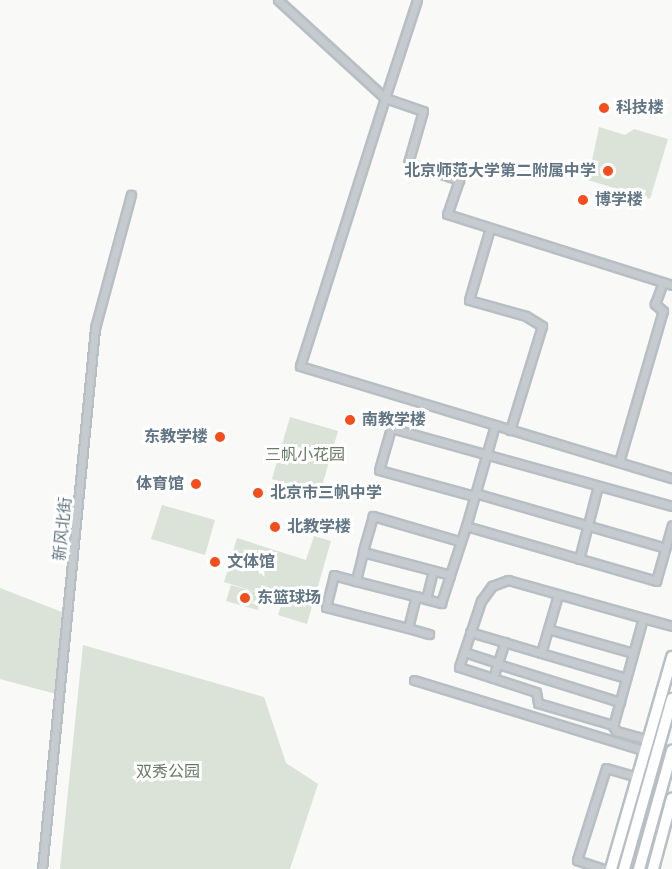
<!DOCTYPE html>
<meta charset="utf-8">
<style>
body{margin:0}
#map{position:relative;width:672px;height:869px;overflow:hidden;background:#f9f9f7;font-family:Raleway,"Noto Sans SC",sans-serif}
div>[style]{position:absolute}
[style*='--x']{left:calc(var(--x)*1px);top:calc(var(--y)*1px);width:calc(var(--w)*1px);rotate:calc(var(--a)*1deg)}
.green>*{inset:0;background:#dbe2d7}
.roads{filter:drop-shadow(2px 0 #b8bfc4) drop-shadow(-2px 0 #b8bfc4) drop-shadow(0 2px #b8bfc4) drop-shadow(0 -2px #b8bfc4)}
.street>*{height:7px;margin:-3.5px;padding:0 3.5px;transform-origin:3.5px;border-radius:3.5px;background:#c6cbcf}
.secondary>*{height:10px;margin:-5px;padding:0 5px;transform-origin:5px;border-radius:5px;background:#fff}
.primary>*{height:10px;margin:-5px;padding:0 5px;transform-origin:5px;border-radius:5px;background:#fff}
.dots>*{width:16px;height:16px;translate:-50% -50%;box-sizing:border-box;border:3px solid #fff;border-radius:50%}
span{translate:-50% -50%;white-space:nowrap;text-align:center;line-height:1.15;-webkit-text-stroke:6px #fff;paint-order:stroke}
.poi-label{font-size:16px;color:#617585;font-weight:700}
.left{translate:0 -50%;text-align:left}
.right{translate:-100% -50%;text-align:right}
.park-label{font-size:16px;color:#667b61}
.street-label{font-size:16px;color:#617585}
</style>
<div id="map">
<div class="green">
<i style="clip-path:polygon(599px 127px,625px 135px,634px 129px,668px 139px,650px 199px,588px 180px)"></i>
<i style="clip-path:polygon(290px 417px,338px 431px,320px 493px,272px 479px)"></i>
<i style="clip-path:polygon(162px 505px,215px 520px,205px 555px,151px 539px)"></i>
<i style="clip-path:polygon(314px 536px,331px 541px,307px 624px,278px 615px,283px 600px,224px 582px,237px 538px,306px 560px)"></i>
<i style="clip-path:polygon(231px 585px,262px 594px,258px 610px,226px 601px)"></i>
<i style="clip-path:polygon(0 588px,62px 612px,56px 694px,0 679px)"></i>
<i style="clip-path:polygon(83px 645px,264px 697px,286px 763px,318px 784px,290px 869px,60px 869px)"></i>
</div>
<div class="roads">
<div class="street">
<i style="--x:278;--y:0;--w:145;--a:42.5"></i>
<i style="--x:385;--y:98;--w:281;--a:107.6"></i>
<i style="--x:300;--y:366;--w:388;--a:16.8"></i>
<i style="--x:417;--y:0;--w:103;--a:108.1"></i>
<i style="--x:385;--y:98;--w:40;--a:18.9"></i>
<i style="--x:423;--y:111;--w:54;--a:106.1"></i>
<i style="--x:408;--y:163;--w:54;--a:18.4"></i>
<i style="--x:459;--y:180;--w:36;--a:109"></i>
<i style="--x:447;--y:214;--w:236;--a:17.5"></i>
<i style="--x:490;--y:228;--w:75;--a:106.3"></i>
<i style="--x:469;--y:300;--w:59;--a:15.7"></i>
<i style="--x:526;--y:316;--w:19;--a:32"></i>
<i style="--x:542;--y:326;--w:109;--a:107.1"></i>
<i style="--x:495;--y:425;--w:105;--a:106"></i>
<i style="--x:466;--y:526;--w:198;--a:16.1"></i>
<i style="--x:656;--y:581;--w:58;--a:-74.1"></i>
<i style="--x:619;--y:462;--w:157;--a:-73.8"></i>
<i style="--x:663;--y:311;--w:11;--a:-139"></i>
<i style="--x:655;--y:304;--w:23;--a:-70"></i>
<i style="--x:475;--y:493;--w:198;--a:16.1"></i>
<i style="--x:474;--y:496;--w:98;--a:-164.7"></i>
<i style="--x:379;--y:470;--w:44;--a:-74.1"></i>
<i style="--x:391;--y:428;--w:292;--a:15.5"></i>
<i style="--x:459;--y:541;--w:90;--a:-163.8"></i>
<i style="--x:373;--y:516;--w:37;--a:106"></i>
<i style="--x:363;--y:552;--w:90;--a:14.8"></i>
<i style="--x:450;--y:575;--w:52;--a:-71.9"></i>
<i style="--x:363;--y:552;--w:30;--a:104"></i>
<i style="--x:356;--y:581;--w:72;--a:14.4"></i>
<i style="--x:426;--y:599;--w:29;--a:-76"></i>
<i style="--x:579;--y:559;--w:75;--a:-75.4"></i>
<i style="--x:356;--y:581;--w:23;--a:-165"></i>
<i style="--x:334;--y:575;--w:33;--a:104"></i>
<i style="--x:326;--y:607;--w:85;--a:14.4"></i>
<i style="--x:408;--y:628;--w:33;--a:-76"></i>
<i style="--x:426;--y:599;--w:16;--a:15"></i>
<i style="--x:441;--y:603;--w:29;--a:-72"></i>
<i style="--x:643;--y:618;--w:30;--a:15"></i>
<i style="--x:408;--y:628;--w:22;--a:16"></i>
<i style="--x:548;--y:629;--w:88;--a:15.8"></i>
<i style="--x:470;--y:632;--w:74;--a:16.5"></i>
<i style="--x:541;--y:653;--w:60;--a:-73.7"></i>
<i style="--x:464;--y:652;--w:36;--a:18"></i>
<i style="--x:541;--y:653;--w:89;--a:16.4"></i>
<i style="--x:498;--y:664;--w:128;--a:17.3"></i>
<i style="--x:493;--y:678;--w:38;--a:-72"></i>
<i style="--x:414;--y:680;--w:243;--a:17"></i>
<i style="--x:613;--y:725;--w:78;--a:-163.7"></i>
<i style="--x:538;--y:703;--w:11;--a:-100"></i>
<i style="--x:536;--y:692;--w:81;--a:-162"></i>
<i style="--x:459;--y:667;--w:70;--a:-71.6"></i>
<i style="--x:481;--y:601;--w:19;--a:-54"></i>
<i style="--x:492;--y:586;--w:17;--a:-21"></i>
<i style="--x:508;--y:580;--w:140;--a:15.7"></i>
<i style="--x:643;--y:618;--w:112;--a:105.5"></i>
<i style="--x:613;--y:726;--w:6;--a:59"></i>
<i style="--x:616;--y:731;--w:34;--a:15"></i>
<i style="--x:42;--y:869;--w:544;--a:-84.4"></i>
<i style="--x:95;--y:328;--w:138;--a:-74.9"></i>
<i style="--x:604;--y:869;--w:28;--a:-162"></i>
<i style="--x:577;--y:860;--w:96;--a:-72.5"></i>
<i style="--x:606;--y:768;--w:33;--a:16"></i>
</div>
<div class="secondary">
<i style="--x:611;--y:869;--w:221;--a:-73.9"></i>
<i style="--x:653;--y:869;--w:73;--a:-75"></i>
</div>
<div class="primary">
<i style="--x:624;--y:869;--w:177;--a:-74.2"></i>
<i style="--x:639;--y:869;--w:123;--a:-74.4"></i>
</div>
</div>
<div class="dots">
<i style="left:604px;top:108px;background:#f44e1c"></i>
<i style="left:608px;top:171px;background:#f44e1c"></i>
<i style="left:583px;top:200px;background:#f44e1c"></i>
<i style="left:350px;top:420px;background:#f44e1c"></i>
<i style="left:220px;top:437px;background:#f44e1c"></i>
<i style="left:196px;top:484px;background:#f44e1c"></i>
<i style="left:258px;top:493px;background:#f44e1c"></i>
<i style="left:275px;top:527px;background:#f44e1c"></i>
<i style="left:215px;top:562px;background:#f44e1c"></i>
<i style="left:245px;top:598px;background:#f44e1c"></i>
</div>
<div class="poi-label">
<span class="left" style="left:616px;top:108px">科技楼</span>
<span class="right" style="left:596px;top:171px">北京师范大学第二附属中学</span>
<span class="left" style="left:595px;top:200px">博学楼</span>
<span class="left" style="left:362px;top:420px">南教学楼</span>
<span class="right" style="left:208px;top:437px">东教学楼</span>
<span class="right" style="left:184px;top:484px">体育馆</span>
<span class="left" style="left:270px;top:493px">北京市三帆中学</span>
<span class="left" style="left:287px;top:527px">北教学楼</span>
<span class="left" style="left:227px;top:562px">文体馆</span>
<span class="left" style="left:257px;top:598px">东篮球场</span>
</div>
<div class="park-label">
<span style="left:305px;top:455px">三帆小花园</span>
<span style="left:168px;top:772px">双秀公园</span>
</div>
<div class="street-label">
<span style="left:63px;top:529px;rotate:-84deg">新风北街</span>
</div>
</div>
